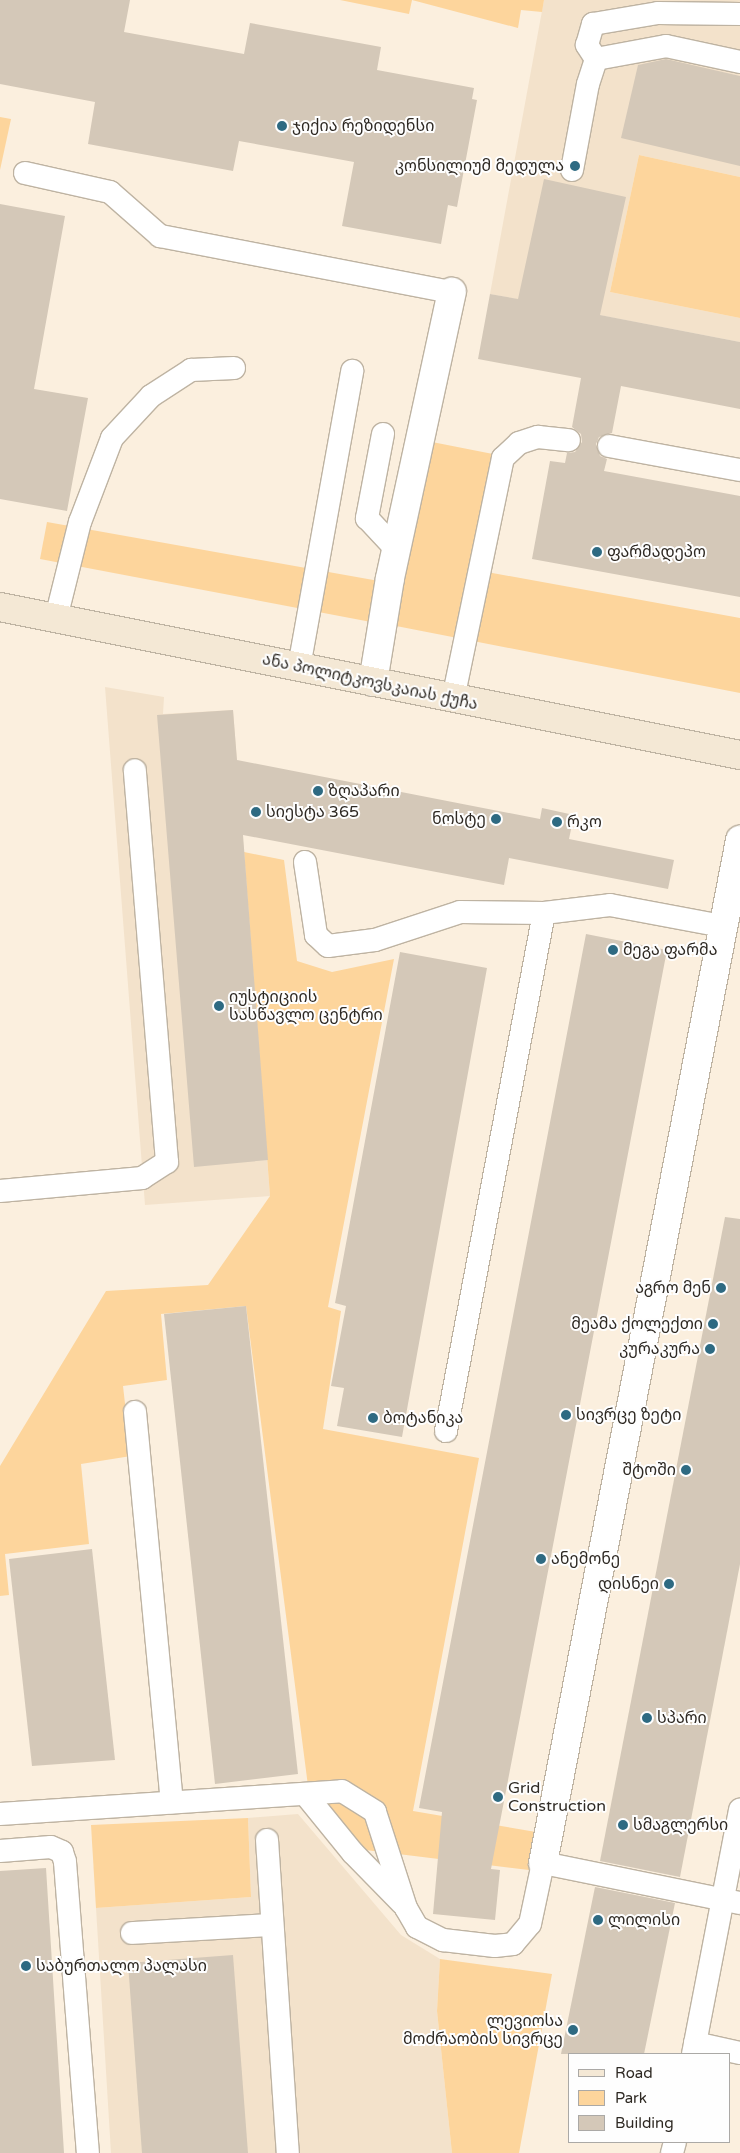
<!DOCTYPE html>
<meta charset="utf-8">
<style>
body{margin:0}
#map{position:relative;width:740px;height:2153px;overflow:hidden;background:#fbefde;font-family:"Varela Round","Noto Sans Georgian",sans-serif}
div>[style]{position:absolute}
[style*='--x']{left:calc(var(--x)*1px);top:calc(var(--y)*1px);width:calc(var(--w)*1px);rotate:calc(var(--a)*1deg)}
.built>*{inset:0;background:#f3e2cb}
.green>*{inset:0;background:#fdd59c}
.building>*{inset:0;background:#d4c8b8}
.roads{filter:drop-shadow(1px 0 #beb3a2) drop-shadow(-1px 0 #beb3a2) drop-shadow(0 1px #beb3a2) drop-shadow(0 -1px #beb3a2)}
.lane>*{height:22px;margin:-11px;padding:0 11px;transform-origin:11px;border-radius:11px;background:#fff}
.street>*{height:28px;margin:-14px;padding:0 14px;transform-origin:14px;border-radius:14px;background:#fff}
.secondary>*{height:28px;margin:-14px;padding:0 14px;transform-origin:14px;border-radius:14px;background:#f4e8d5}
.dots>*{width:14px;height:14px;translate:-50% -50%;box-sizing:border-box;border:2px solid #fefefe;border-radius:50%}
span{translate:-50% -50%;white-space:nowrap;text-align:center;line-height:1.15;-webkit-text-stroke:4px #fefefe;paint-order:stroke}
.poi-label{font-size:16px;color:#2e2923}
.left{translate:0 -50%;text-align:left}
.right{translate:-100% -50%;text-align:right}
.street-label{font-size:16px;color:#2e2923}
.legend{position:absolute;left:568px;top:2053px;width:162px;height:90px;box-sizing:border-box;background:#fefefe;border:1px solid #aba9a6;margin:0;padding:6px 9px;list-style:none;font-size:15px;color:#2e2923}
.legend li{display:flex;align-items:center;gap:10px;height:25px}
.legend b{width:25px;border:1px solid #aba9a6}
</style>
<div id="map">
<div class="built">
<i style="clip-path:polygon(544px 0,740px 0,740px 177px,639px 155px,610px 292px,740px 318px,740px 342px,490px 294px)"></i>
<i style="clip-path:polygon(105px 687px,164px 697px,163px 714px,233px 710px,270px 1196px,145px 1205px)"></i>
<i style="clip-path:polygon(298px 1814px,401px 1935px,440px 1959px,437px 2011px,452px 2153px,111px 2153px,96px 1908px,251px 1897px,248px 1818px)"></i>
</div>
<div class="green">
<i style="clip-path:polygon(340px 0,412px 0,409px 14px)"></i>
<i style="clip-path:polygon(412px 0,544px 0,542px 12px,521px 10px,518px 28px)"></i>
<i style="clip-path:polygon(0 117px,11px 119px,0 170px)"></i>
<i style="clip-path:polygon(639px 155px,740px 177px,740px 318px,610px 292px)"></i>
<i style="clip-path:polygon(427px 441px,498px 455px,476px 570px,740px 618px,740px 693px,391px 625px)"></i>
<i style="clip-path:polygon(47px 522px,379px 581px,371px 622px,40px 559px)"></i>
<i style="clip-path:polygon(244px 852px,284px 860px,297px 961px,332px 972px,394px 959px,328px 1307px,341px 1311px,323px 1429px,479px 1458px,413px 1811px,536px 1832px,529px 1870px,341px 1847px,312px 1817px,246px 1306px,161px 1314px,167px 1380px,123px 1386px,131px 1456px,81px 1464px,89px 1544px,5px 1554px,9px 1595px,0 1596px,0 1466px,106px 1291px,208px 1285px,270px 1196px)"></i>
<i style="clip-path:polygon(248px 1818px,251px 1897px,96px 1908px,91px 1825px)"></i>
<i style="clip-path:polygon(440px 1959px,552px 1974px,519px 2153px,452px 2153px,437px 2011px)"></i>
</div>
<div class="building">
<i style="clip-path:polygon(0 0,130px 0,124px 32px,244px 54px,250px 23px,381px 47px,377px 70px,474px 88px,472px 99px,477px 100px,457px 207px,448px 205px,441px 244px,342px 226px,354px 162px,239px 141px,233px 171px,88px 144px,95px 102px,0 84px)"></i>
<i style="clip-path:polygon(666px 59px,740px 76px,740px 166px,621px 138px,638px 65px)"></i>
<i style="clip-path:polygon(544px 179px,626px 197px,600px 315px,740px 342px,740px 409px,621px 386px,612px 433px,599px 437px,596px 444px,600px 456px,607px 459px,604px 471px,740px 496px,740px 597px,532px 559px,550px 461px,565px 463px,567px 453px,575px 452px,582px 442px,581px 434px,572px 427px,581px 378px,478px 359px,490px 294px,518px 299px)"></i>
<i style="clip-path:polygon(0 204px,65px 216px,34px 389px,88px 398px,67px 511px,0 499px)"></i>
<i style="clip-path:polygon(233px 710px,237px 760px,540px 819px,542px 808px,574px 815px,569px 839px,674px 860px,668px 889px,509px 858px,504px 885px,243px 835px,268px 1160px,194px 1167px,157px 715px)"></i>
<i style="clip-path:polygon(586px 934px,667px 950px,491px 1869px,500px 1870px,495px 1920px,433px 1914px,442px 1812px,419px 1808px)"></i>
<i style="clip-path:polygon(400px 952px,487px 968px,402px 1437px,337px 1426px,344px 1388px,331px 1386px,346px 1306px,335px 1303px)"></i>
<i style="clip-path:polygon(725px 1217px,740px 1219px,740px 1564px,680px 1877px,600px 1861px)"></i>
<i style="clip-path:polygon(246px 1306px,298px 1774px,215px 1784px,164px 1314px)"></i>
<i style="clip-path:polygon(92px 1549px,115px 1760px,32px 1766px,9px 1559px)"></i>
<i style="clip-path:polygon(46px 1868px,64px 2153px,0 2153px,0 1871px)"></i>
<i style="clip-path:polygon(595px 1887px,675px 1903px,644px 2054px,561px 2054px)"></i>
<i style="clip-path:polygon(233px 1955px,248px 2153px,142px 2153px,128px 1963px)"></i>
</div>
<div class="roads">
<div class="lane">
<i style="--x:596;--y:59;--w:17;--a:-123"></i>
<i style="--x:587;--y:45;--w:22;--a:-74"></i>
<i style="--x:593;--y:24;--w:66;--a:-9.6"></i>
<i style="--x:658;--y:13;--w:82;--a:0.7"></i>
<i style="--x:572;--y:170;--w:87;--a:-79.5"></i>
<i style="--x:588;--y:84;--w:26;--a:-72"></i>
<i style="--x:596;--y:59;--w:71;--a:-10.5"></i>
<i style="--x:666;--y:46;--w:76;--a:12.2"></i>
<i style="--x:25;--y:173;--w:87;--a:12.6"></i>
<i style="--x:110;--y:192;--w:67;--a:41.3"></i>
<i style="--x:160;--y:236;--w:297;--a:10.9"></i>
<i style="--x:383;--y:434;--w:86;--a:100.8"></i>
<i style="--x:367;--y:518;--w:42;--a:46.9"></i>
<i style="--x:609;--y:446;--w:133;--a:10.4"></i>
<i style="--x:56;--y:618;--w:99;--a:-76"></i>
<i style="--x:80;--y:522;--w:90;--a:-69.1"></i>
<i style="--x:112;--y:438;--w:57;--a:-47.1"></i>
<i style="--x:151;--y:396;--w:48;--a:-33"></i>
<i style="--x:191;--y:370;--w:43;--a:-2.7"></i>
<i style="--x:299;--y:667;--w:301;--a:-79.8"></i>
<i style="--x:453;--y:699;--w:246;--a:-78.3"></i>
<i style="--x:503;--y:458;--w:22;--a:-43"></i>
<i style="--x:519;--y:443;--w:20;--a:-18"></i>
<i style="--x:538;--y:437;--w:31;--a:6"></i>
<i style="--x:305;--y:862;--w:74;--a:81.4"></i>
<i style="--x:316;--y:935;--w:16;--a:43"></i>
<i style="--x:328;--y:946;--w:47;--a:-7.3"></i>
<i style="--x:375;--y:940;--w:89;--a:-18.2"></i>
<i style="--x:460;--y:912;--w:84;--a:0.7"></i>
<i style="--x:0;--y:1191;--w:143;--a:-5.2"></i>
<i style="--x:142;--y:1178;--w:30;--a:-33"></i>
<i style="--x:167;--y:1162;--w:393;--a:-94.7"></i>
<i style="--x:135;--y:1412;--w:392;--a:84.6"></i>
<i style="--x:446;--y:1431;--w:527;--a:-79.29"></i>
<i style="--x:544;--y:913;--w:66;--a:-6.9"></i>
<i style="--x:610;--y:905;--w:114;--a:10.6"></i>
<i style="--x:305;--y:1794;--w:76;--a:50.9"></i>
<i style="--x:353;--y:1853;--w:70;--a:45.6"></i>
<i style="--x:0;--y:1814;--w:343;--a:-3.8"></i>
<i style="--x:342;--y:1791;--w:39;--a:32"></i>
<i style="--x:375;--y:1812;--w:101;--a:72.1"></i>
<i style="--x:406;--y:1908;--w:22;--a:60"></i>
<i style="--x:417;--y:1927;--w:29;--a:27"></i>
<i style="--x:443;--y:1940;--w:52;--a:6.6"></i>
<i style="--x:495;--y:1946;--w:18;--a:-6"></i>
<i style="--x:513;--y:1944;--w:26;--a:-50"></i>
<i style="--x:530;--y:1924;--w:62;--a:-78"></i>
<i style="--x:543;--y:1863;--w:201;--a:11.5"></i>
<i style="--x:267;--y:1840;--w:314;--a:86.2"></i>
<i style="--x:0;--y:1851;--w:51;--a:-4.5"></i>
<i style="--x:51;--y:1847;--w:12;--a:24"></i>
<i style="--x:62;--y:1852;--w:10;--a:73"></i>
<i style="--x:65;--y:1862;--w:292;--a:85.5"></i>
<i style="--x:132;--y:1933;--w:140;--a:-3.3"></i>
<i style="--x:695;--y:2043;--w:46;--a:12.5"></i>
<i style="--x:693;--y:2054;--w:249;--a:-79.1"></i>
<i style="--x:672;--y:2153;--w:11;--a:-75"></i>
</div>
<div class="street">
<i style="--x:373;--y:682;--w:105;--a:-80.7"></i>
<i style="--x:390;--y:578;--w:293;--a:-77.8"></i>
<i style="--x:543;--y:1863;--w:1042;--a:-79.1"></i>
</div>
<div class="secondary">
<i style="--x:0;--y:607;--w:755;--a:11.31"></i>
</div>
</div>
<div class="dots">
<i style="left:282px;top:126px;background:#2e6a82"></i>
<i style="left:575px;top:166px;background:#2e6a82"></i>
<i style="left:597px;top:552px;background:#2e6a82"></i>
<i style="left:318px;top:791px;background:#2e6a82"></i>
<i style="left:256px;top:812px;background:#2e6a82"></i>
<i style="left:496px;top:819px;background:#2e6a82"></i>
<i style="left:557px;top:822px;background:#2e6a82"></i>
<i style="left:613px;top:950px;background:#2e6a82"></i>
<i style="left:219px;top:1006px;background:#2e6a82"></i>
<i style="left:721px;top:1288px;background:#2e6a82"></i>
<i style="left:713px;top:1324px;background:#2e6a82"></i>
<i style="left:710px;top:1349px;background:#2e6a82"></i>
<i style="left:566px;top:1415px;background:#2e6a82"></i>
<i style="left:373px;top:1418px;background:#2e6a82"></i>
<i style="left:686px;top:1470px;background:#2e6a82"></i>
<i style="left:541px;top:1559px;background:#2e6a82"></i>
<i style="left:669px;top:1584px;background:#2e6a82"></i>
<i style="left:647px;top:1718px;background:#2e6a82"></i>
<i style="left:498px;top:1797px;background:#2e6a82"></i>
<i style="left:623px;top:1825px;background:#2e6a82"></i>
<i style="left:598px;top:1920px;background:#2e6a82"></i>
<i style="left:26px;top:1966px;background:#2e6a82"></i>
<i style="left:573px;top:2030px;background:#2e6a82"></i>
</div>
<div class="poi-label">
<span class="left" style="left:292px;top:126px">ჯიქია რეზიდენსი</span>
<span class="right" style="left:564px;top:166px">კონსილიუმ მედულა</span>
<span class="left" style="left:607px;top:552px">ფარმადეპო</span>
<span class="left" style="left:328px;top:791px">ზღაპარი</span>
<span class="left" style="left:266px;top:812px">სიესტა 365</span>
<span class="right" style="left:486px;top:819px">ნოსტე</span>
<span class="left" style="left:567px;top:822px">რკო</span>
<span class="left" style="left:623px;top:950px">მეგა ფარმა</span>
<span class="left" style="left:229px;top:1006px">იუსტიციის<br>სასწავლო ცენტრი</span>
<span class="right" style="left:711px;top:1288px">აგრო მენ</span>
<span class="right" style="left:703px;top:1324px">მეამა ქოლექთი</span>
<span class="right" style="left:700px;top:1349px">კურაკურა</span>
<span class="left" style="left:576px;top:1415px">სივრცე ზეტი</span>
<span class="left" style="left:383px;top:1418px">ბოტანიკა</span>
<span class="right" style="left:676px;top:1470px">შტოში</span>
<span class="left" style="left:551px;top:1559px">ანემონე</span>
<span class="right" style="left:659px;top:1584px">დისნეი</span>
<span class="left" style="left:657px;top:1718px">სპარი</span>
<span class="left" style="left:508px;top:1797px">Grid<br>Construction</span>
<span class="left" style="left:633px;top:1825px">სმაგლერსი</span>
<span class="left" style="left:608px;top:1920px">ლილისი</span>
<span class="left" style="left:36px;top:1966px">საბურთალო პალასი</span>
<span class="right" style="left:563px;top:2030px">ლევიოსა<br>მოძრაობის სივრცე</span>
</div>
<div class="street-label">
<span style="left:370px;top:682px;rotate:12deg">ანა პოლიტკოვსკაიას ქუჩა</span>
</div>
<ul class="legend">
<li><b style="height:6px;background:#f4e8d5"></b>Road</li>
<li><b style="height:14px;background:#fdd59c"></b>Park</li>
<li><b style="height:14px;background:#d4c8b8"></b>Building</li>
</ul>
</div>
